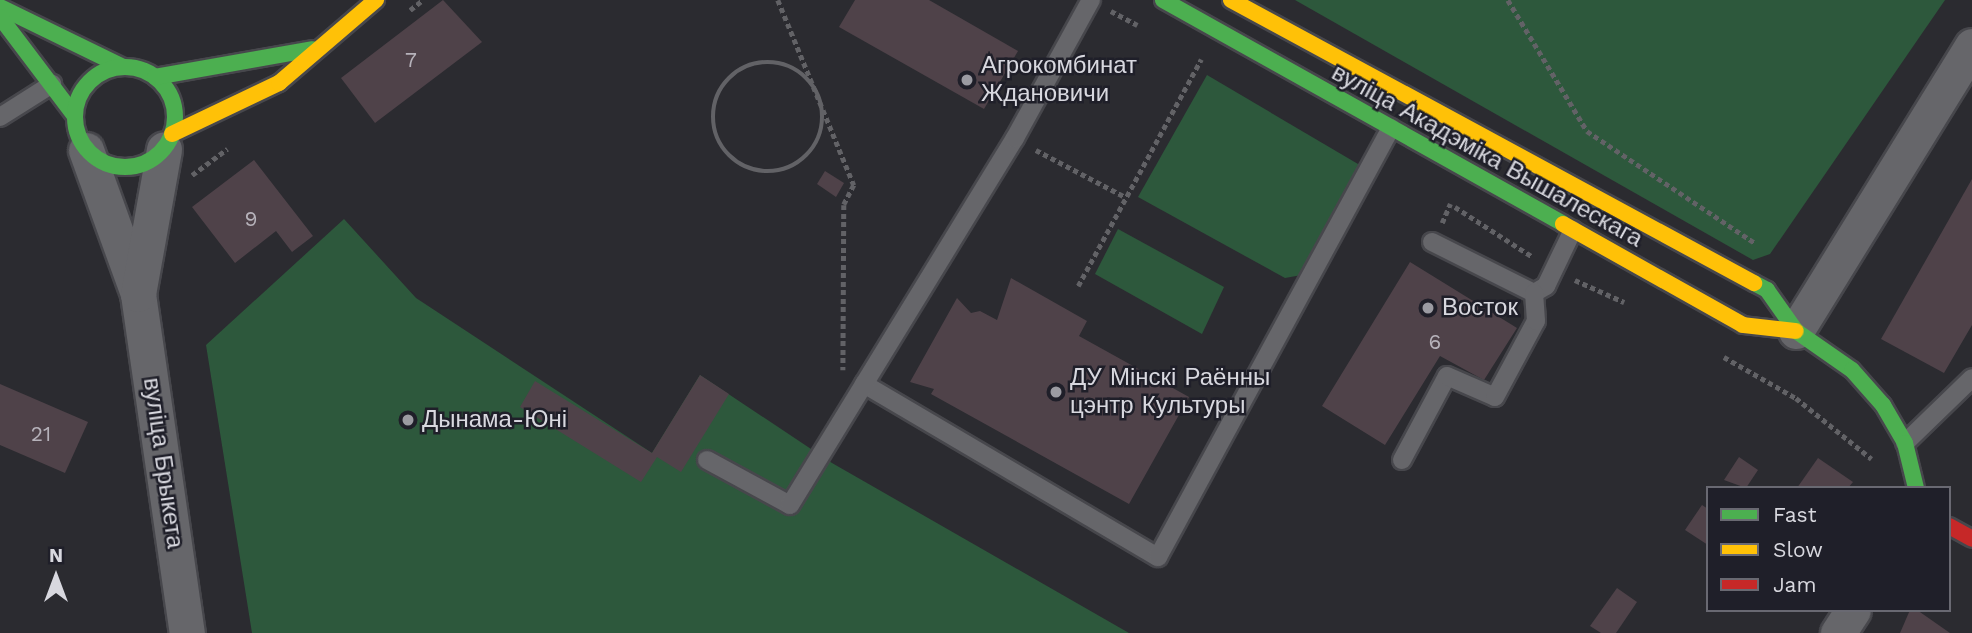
<!DOCTYPE html>
<meta charset="utf-8">
<style>
body{margin:0}
#map{position:relative;width:1972px;height:633px;overflow:hidden;background:#2b2b30;font-family:"Work Sans",sans-serif}
div>[style]{position:absolute}
[style*='--x']{left:calc(var(--x)*1px);top:calc(var(--y)*1px);width:calc(var(--w)*1px);rotate:calc(var(--a)*1deg)}
.green>*{inset:0;background:#2d583c}
.building>*{inset:0;background:#4f4249}
.path>*{height:4.5px;margin-top:-2.25px;transform-origin:0;background:repeating-linear-gradient(90deg,#626266 0 5px,transparent 0 8.5px)}
.path>.ring{margin:-2.25px;padding:0;box-sizing:content-box;background:none;border:4.5px solid #626266;border-radius:50%}
.roads{filter:drop-shadow(2px 0 #47474c) drop-shadow(-2px 0 #47474c) drop-shadow(0 2px #47474c) drop-shadow(0 -2px #47474c)}
.lane>*{height:18px;margin:-9px;padding:0 9px;transform-origin:9px;border-radius:9px;background:#66666a}
.street>*{height:35px;margin:-17.5px;padding:0 17.5px;transform-origin:17.5px;border-radius:17.5px;background:#66666a}
.fast>*{height:16px;margin:-8px;padding:0 8px;transform-origin:8px;border-radius:8px;background:#4caf50}
.fast>.ring{margin:-8px;padding:0;box-sizing:content-box;background:none;border:16px solid #4caf50;border-radius:50%}
.slow>*{height:16px;margin:-8px;padding:0 8px;transform-origin:8px;border-radius:8px;background:#ffc107}
.jam>*{height:16px;margin:-8px;padding:0 8px;transform-origin:8px;border-radius:8px;background:#c62828}
.dots>*{width:19px;height:19px;translate:-50% -50%;box-sizing:border-box;border:4px solid #1f1f29;border-radius:50%}
span{translate:-50% -50%;white-space:nowrap;text-align:center;line-height:1.15;-webkit-text-stroke:5px #1f1f29;paint-order:stroke}
.number-label{font-size:21px;color:#b6b2ba}
.number-label span{-webkit-text-stroke-width:0}
.poi-label{font-size:24px;color:#d8d8df}
.left{translate:0 -50%;text-align:left}
.street-label{font-size:24px;color:#d8d8df}
.legend{position:absolute;left:1706px;top:486px;width:245px;height:126px;box-sizing:border-box;background:#1f1f29;border:2px solid #696972;margin:0;padding:9px 12px;list-style:none;font-size:21px;color:#d8d8df}
.legend li{display:flex;align-items:center;gap:14px;height:35px}
.legend b{width:35px;border:2px solid #696972}
.north{position:absolute;left:21px;top:542px;width:70px;height:70px;-webkit-text-stroke:5px #1f1f29;paint-order:stroke;rotate:0deg;font-size:19px;font-weight:700;line-height:28px;text-align:center;color:#d8d8df}
.north::after{content:'';display:block;margin:auto;width:24px;height:32px;background:#d8d8df;clip-path:polygon(50% 0,100% 100%,50% 72%,0 100%)}
</style>
<div id="map">
<div class="green">
<i style="clip-path:polygon(1295px 0,1945px 0,1770px 254px,1753px 260px)"></i>
<i style="clip-path:polygon(1207px 75px,1375px 174px,1318px 272px,1285px 278px,1138px 197px)"></i>
<i style="clip-path:polygon(344px 219px,416px 298px,652px 453px,700px 375px,832px 463px,1129px 633px,252px 633px,206px 345px)"></i>
<i style="clip-path:polygon(1118px 229px,1224px 287px,1202px 334px,1095px 274px)"></i>
</div>
<div class="building">
<i style="clip-path:polygon(443px 0,482px 42px,375px 123px,341px 78px)"></i>
<i style="clip-path:polygon(855px 0,929px 0,1018px 51px,984px 109px,839px 27px)"></i>
<i style="clip-path:polygon(254px 160px,313px 236px,292px 252px,276px 231px,235px 263px,192px 207px)"></i>
<i style="clip-path:polygon(825px 171px,844px 183px,836px 197px,817px 184px)"></i>
<i style="clip-path:polygon(1972px 179px,1972px 325px,1944px 373px,1881px 339px)"></i>
<i style="clip-path:polygon(1410px 262px,1517px 328px,1484px 380px,1440px 356px,1385px 445px,1322px 406px)"></i>
<i style="clip-path:polygon(1011px 278px,1087px 321px,1079px 336px,1189px 397px,1129px 504px,931px 394px,934px 389px,910px 382px,957px 298px,971px 313px,980px 311px,997px 320px)"></i>
<i style="clip-path:polygon(700px 375px,729px 394px,681px 472px,657px 457px,641px 482px,520px 407px,535px 381px,652px 453px)"></i>
<i style="clip-path:polygon(0 384px,88px 422px,65px 473px,0 445px)"></i>
<i style="clip-path:polygon(1739px 457px,1758px 470px,1746px 488px,1724px 480px)"></i>
<i style="clip-path:polygon(1818px 458px,1853px 482px,1848px 488px,1797px 488px)"></i>
<i style="clip-path:polygon(1702px 505px,1708px 509px,1708px 545px,1685px 530px)"></i>
<i style="clip-path:polygon(1617px 588px,1637px 602px,1616px 633px,1601px 633px,1590px 626px)"></i>
<i style="clip-path:polygon(1910px 610px,1917px 610px,1950px 633px,1900px 633px)"></i>
</div>
<div class="path">
<i style="--x:778;--y:0;--w:200;--a:67.7"></i>
<i style="--x:854;--y:185;--w:22;--a:117"></i>
<i style="--x:844;--y:205;--w:165;--a:90.3"></i>
<i style="--x:1508;--y:0;--w:153;--a:58.9"></i>
<i style="--x:1587;--y:131;--w:202;--a:33.7"></i>
<i style="--x:410;--y:10;--w:16;--a:-38"></i>
<i style="--x:1111;--y:11;--w:30;--a:28"></i>
<i class="ring" style="left:713px;top:62px;width:105.5px;height:105.5px"></i>
<i style="--x:1036;--y:150;--w:101;--a:27.8"></i>
<i style="--x:192;--y:175;--w:44;--a:-36.6"></i>
<i style="--x:1455;--y:207;--w:93;--a:32.7"></i>
<i style="--x:1442;--y:223;--w:21;--a:-67"></i>
<i style="--x:1575;--y:280;--w:54;--a:24.2"></i>
<i style="--x:1078;--y:286;--w:258;--a:-61.5"></i>
<i style="--x:1724;--y:357;--w:83;--a:29.7"></i>
<i style="--x:1796;--y:398;--w:97;--a:38.8"></i>
</div>
<div class="roads">
<div class="lane">
<i style="--x:0;--y:117;--w:62;--a:-32.4"></i>
<i style="--x:1432;--y:242;--w:114;--a:26.6"></i>
<i style="--x:1534;--y:293;--w:14;--a:-30"></i>
<i style="--x:1546;--y:286;--w:62;--a:-64.3"></i>
<i style="--x:864;--y:384;--w:341;--a:30.5"></i>
<i style="--x:1158;--y:557;--w:488;--a:-61.5"></i>
<i style="--x:1905;--y:443;--w:93;--a:-44.1"></i>
<i style="--x:707;--y:460;--w:94;--a:28.5"></i>
<i style="--x:790;--y:505;--w:430;--a:-58.5"></i>
<i style="--x:1015;--y:138;--w:158;--a:-61.2"></i>
<i style="--x:1402;--y:460;--w:95;--a:-61.8"></i>
<i style="--x:1447;--y:376;--w:52;--a:23.6"></i>
<i style="--x:1495;--y:397;--w:86;--a:-61.7"></i>
<i style="--x:1536;--y:321;--w:28;--a:-94"></i>
</div>
<div class="street">
<i style="--x:86;--y:150;--w:153;--a:70.1"></i>
<i style="--x:138;--y:294;--w:343;--a:81.8"></i>
<i style="--x:138;--y:294;--w:147;--a:-79.8"></i>
<i style="--x:1796;--y:331;--w:335;--a:-58.3"></i>
<i style="--x:1838;--y:633;--w:27;--a:-57"></i>
</div>
<div class="fast">
<i style="--x:1163;--y:0;--w:458;--a:29.2"></i>
<i style="--x:0;--y:7;--w:137;--a:26"></i>
<i style="--x:0;--y:17;--w:123;--a:52.9"></i>
<i class="ring" style="left:75px;top:67px;width:84px;height:84px"></i>
<i style="--x:155;--y:77;--w:160;--a:-10"></i>
<i style="--x:1754;--y:283;--w:15;--a:28"></i>
<i style="--x:1767;--y:290;--w:50;--a:54.7"></i>
<i style="--x:1796;--y:331;--w:68;--a:34.9"></i>
<i style="--x:1852;--y:370;--w:47;--a:48.5"></i>
<i style="--x:1883;--y:405;--w:44;--a:59.9"></i>
<i style="--x:1905;--y:443;--w:46;--a:76.3"></i>
</div>
<div class="slow">
<i style="--x:1231;--y:0;--w:595;--a:28.42"></i>
<i style="--x:172;--y:134;--w:119;--a:-25.5"></i>
<i style="--x:279;--y:83;--w:128;--a:-40.6"></i>
<i style="--x:1563;--y:224;--w:206;--a:29.3"></i>
<i style="--x:1743;--y:325;--w:53;--a:6.5"></i>
</div>
<div class="jam">
<i style="--x:1949;--y:526;--w:26;--a:29"></i>
</div>
</div>
<div class="dots">
<i style="left:967px;top:80px;background:#9b9ba2"></i>
<i style="left:1428px;top:308px;background:#9b9ba2"></i>
<i style="left:1056px;top:392px;background:#9b9ba2"></i>
<i style="left:408px;top:420px;background:#9b9ba2"></i>
</div>
<div class="number-label">
<span style="left:411px;top:60px">7</span>
<span style="left:251px;top:219px">9</span>
<span style="left:1435px;top:342px">6</span>
<span style="left:41px;top:434px">21</span>
</div>
<div class="poi-label">
<span class="left" style="left:981px;top:80px">Агрокомбинат<br>Ждановичи</span>
<span class="left" style="left:1442px;top:308px">Восток</span>
<span class="left" style="left:1070px;top:392px">ДУ Мінскі Раённы<br>цэнтр Культуры</span>
<span class="left" style="left:422px;top:420px">Дынама-Юні</span>
</div>
<div class="street-label">
<span style="left:1487px;top:156px;rotate:29deg">вуліца Акадэміка Вышалескага</span>
<span style="left:163px;top:463px;rotate:82deg">вуліца Брыкета</span>
</div>
<ul class="legend">
<li><b style="height:9px;background:#4caf50"></b>Fast</li>
<li><b style="height:9px;background:#ffc107"></b>Slow</li>
<li><b style="height:9px;background:#c62828"></b>Jam</li>
</ul>
<div class="north">N</div>
</div>
